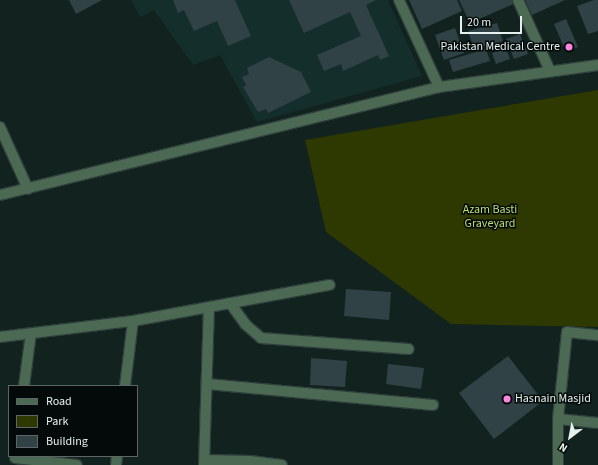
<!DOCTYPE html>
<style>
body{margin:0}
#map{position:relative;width:598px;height:465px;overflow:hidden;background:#11221f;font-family:"Source Sans 3",sans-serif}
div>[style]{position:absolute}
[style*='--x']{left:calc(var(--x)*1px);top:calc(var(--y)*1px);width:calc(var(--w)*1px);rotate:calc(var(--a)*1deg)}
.built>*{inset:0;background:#142e2b}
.green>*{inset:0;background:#2e3901}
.building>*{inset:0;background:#314246}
.roads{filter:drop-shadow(1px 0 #2f3f3c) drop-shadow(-1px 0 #2f3f3c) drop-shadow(0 1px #2f3f3c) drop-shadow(0 -1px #2f3f3c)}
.minor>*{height:10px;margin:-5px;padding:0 5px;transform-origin:5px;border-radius:5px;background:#4b6953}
.dots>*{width:11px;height:11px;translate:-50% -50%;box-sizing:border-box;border:2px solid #040a09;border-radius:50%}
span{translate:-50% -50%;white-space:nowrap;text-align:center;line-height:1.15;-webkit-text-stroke:3px #040a09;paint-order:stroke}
.poi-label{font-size:12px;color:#e6f1ef}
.right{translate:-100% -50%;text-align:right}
.left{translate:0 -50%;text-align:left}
.park-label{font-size:12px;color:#c1de71}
.legend{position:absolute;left:8px;top:385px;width:130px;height:72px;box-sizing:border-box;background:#040a09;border:1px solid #5e6665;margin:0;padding:5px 7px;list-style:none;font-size:12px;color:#e6f1ef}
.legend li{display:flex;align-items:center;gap:8px;height:20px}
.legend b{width:20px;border:1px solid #5e6665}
.north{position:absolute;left:550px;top:417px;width:40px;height:40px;-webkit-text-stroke:3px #040a09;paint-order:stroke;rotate:212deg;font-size:11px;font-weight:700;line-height:16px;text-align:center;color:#e6f1ef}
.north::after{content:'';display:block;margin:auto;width:14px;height:18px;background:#e6f1ef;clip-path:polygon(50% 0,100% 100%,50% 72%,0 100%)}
.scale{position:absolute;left:460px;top:16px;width:62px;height:18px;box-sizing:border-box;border:2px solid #e6f1ef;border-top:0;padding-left:5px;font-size:12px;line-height:14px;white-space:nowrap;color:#e6f1ef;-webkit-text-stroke:3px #040a09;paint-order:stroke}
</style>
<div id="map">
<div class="built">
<i style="clip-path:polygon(131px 0,388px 0,422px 76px,257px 122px,220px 55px,193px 65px,154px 10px,140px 17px)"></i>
</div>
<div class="green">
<i style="clip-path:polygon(598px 90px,598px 327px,451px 324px,326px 232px,305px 140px)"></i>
</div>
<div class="building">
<i style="clip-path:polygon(69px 0,102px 0,76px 14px)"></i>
<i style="clip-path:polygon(173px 0,235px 0,251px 36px,228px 46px,217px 21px,194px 31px,184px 10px,178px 13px)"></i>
<i style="clip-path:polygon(289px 0,376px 0,366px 5px,389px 56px,380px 60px,378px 55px,343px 71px,341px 64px,324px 71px,317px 55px,361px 36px,350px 12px,304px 33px)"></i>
<i style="clip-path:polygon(409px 0,457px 0,462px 11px,422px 29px)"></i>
<i style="clip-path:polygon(459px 0,515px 0,516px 3px,470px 23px)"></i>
<i style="clip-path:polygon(525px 0,565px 0,532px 15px)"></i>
<i style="clip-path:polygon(594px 0,598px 0,598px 31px,588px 34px,577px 6px)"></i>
<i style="clip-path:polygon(566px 19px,578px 47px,566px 52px,554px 24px)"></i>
<i style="clip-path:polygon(497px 23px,503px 41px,474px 49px,468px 31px)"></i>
<i style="clip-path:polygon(455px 28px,464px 53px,444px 60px,435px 35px)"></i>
<i style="clip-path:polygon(520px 34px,528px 54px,514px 59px,506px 39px)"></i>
<i style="clip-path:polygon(506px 48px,510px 59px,496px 64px,492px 53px)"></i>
<i style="clip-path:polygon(486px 49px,490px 61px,453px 72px,449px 60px)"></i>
<i style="clip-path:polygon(269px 57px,301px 72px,311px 92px,268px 113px,266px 109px,258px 112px,243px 87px,246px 85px,242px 77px,249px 74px,247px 68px)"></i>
<i style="clip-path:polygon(346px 289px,391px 292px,389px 320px,344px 316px)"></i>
<i style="clip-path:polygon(508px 356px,543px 401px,494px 439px,459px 393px)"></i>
<i style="clip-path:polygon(311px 358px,347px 361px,345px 387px,310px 385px)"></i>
<i style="clip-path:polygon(388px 364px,424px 368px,421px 389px,386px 384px)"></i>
</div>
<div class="roads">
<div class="minor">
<i style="--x:399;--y:0;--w:96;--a:65.3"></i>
<i style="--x:518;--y:0;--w:78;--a:65.7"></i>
<i style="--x:0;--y:127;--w:68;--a:65.7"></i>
<i style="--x:0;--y:195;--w:452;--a:-13.8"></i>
<i style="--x:439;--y:87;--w:161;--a:-7.9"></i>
<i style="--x:230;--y:303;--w:26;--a:54"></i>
<i style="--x:245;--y:324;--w:21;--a:41"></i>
<i style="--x:261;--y:338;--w:148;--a:4.3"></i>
<i style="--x:0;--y:337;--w:134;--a:-6.9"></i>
<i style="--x:133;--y:321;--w:200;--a:-10.4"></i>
<i style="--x:207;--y:384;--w:227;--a:5.3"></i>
<i style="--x:24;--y:386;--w:53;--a:-82.5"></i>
<i style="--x:125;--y:386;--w:65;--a:-83"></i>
<i style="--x:558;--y:419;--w:40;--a:5.7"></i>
<i style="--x:15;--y:458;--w:62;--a:6.4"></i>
<i style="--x:205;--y:460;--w:45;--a:1.3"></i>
<i style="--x:250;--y:461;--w:32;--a:7"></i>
<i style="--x:116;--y:465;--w:9;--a:-84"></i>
<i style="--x:204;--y:465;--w:158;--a:-88.2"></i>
<i style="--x:558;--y:465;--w:46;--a:-90"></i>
<i style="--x:558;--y:419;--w:87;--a:-84.1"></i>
<i style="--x:567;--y:332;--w:31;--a:6"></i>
</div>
</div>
<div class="dots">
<i style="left:569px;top:47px;background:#fe86e1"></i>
<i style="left:507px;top:399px;background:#fe86e1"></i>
</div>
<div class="poi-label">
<span class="right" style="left:560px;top:47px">Pakistan Medical Centre</span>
<span class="left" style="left:515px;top:399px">Hasnain Masjid</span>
</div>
<div class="park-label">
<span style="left:490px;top:217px">Azam Basti<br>Graveyard</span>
</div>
<ul class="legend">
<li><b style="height:5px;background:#4b6953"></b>Road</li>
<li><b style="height:11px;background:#2e3901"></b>Park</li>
<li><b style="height:11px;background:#314246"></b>Building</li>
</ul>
<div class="north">N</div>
<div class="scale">20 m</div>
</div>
